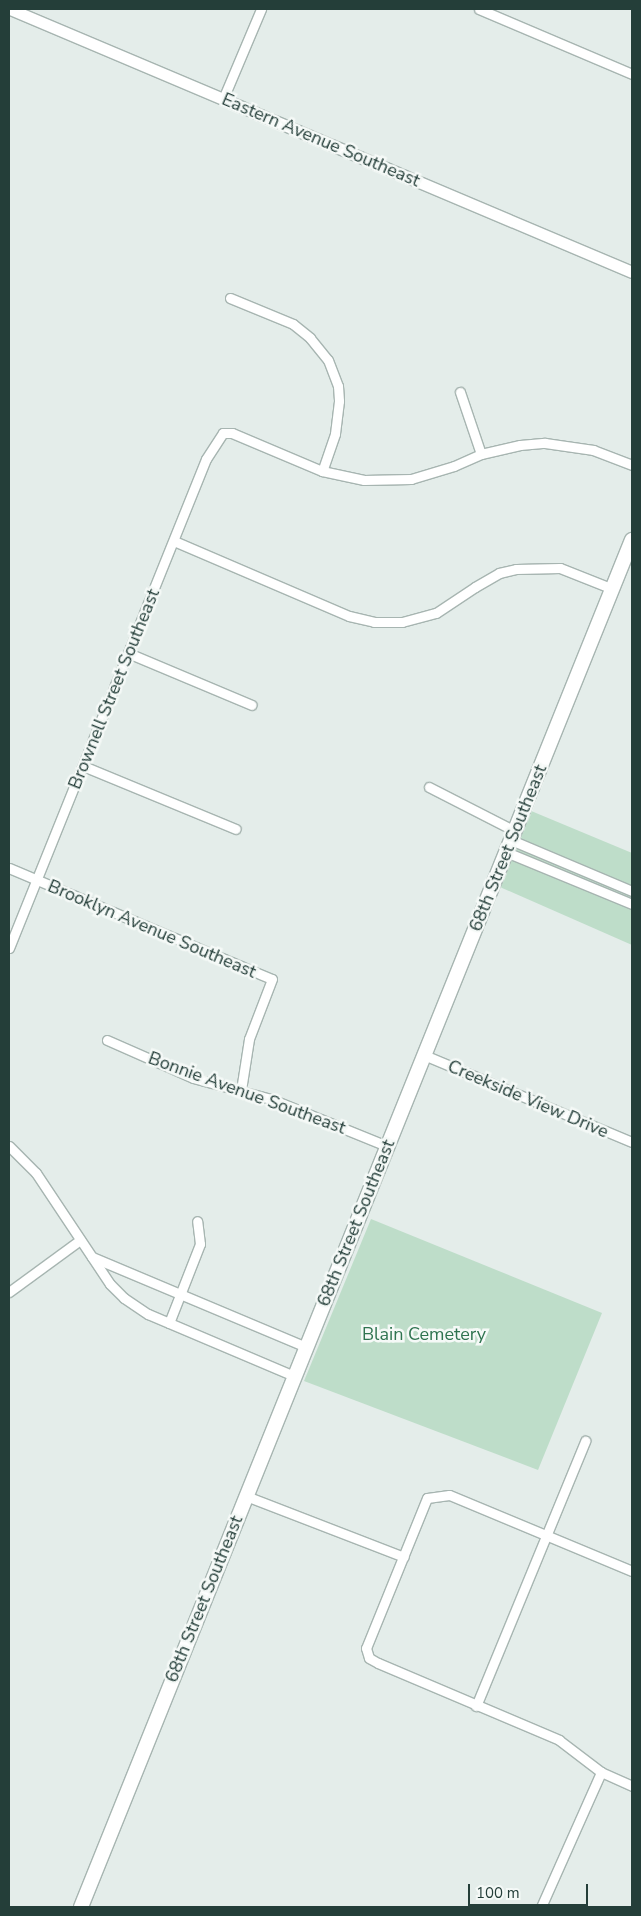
<!DOCTYPE html>
<style>
body{margin:0}
#map{position:relative;width:641px;height:1916px;overflow:hidden;background:#e4edea;font-family:"Nunito Sans",sans-serif}
div>[style]{position:absolute}
[style*='--x']{left:calc(var(--x)*1px);top:calc(var(--y)*1px);width:calc(var(--w)*1px);rotate:calc(var(--a)*1deg)}
.green>*{inset:0;background:#beddc9}
.roads{filter:drop-shadow(1px 0 #a7b5b1) drop-shadow(-1px 0 #a7b5b1) drop-shadow(0 1px #a7b5b1) drop-shadow(0 -1px #a7b5b1)}
.minor>*{height:9px;margin:-4.5px;padding:0 4.5px;transform-origin:4.5px;border-radius:4.5px;background:#fff}
.tertiary>*{height:11px;margin:-5.5px;padding:0 5.5px;transform-origin:5.5px;border-radius:5.5px;background:#fff}
.secondary>*{height:14px;margin:-7px;padding:0 7px;transform-origin:7px;border-radius:7px;background:#fff}
span{translate:-50% -50%;white-space:nowrap;text-align:center;line-height:1.15;-webkit-text-stroke:5px #f5f9f7;paint-order:stroke}
.street-label{font-size:18px;color:#243e39}
.park-label{font-size:18px;color:#2f7450}
.frame{position:absolute;inset:0;border:10px solid #243e39;pointer-events:none}
.scale{position:absolute;left:468px;top:1884px;width:120px;height:22px;box-sizing:border-box;border:2px solid #243e39;border-top:0;padding-left:6px;font-size:15px;line-height:18px;white-space:nowrap;color:#243e39;-webkit-text-stroke:4px #f5f9f7;paint-order:stroke}
</style>
<div id="map">
<div class="green">
<i style="clip-path:polygon(524px 808px,632px 853px,632px 945px,493px 884px)"></i>
<i style="clip-path:polygon(371px 1219px,602px 1313px,538px 1470px,304px 1381px)"></i>
</div>
<div class="roads">
<div class="minor">
<i style="--x:479;--y:9;--w:166;--a:23"></i>
<i style="--x:223;--y:99;--w:98;--a:-67.1"></i>
<i style="--x:230;--y:298;--w:68;--a:22.4"></i>
<i style="--x:293;--y:324;--w:22;--a:39"></i>
<i style="--x:310;--y:338;--w:28;--a:51"></i>
<i style="--x:328;--y:360;--w:28;--a:69"></i>
<i style="--x:338;--y:386;--w:15;--a:86"></i>
<i style="--x:339;--y:401;--w:33;--a:97"></i>
<i style="--x:335;--y:434;--w:39;--a:109"></i>
<i style="--x:460;--y:392;--w:65;--a:71.3"></i>
<i style="--x:174;--y:541;--w:190;--a:23.2"></i>
<i style="--x:349;--y:616;--w:26;--a:13"></i>
<i style="--x:374;--y:622;--w:28;--a:0"></i>
<i style="--x:402;--y:622;--w:35;--a:-15"></i>
<i style="--x:436;--y:613;--w:47;--a:-33.7"></i>
<i style="--x:475;--y:587;--w:28;--a:-30"></i>
<i style="--x:499;--y:573;--w:17;--a:-13"></i>
<i style="--x:516;--y:569;--w:44;--a:-1.3"></i>
<i style="--x:560;--y:568;--w:57;--a:21.6"></i>
<i style="--x:128;--y:653;--w:134;--a:22.8"></i>
<i style="--x:83;--y:766;--w:165;--a:22.4"></i>
<i style="--x:429;--y:787;--w:97;--a:27.1"></i>
<i style="--x:511;--y:840;--w:131;--a:22.9"></i>
<i style="--x:506;--y:852;--w:136;--a:22.4"></i>
<i style="--x:9;--y:868;--w:285;--a:22.9"></i>
<i style="--x:272;--y:979;--w:64;--a:111"></i>
<i style="--x:249;--y:1039;--w:52;--a:98.9"></i>
<i style="--x:9;--y:948;--w:527;--a:-68.06"></i>
<i style="--x:206;--y:459;--w:31;--a:-57"></i>
<i style="--x:223;--y:433;--w:9;--a:0"></i>
<i style="--x:232;--y:433;--w:98;--a:22.9"></i>
<i style="--x:322;--y:471;--w:43;--a:12.1"></i>
<i style="--x:364;--y:480;--w:47;--a:-1.2"></i>
<i style="--x:411;--y:479;--w:45;--a:-16.8"></i>
<i style="--x:454;--y:466;--w:30;--a:-24"></i>
<i style="--x:481;--y:454;--w:40;--a:-13"></i>
<i style="--x:520;--y:445;--w:25;--a:-5"></i>
<i style="--x:545;--y:443;--w:49;--a:8.3"></i>
<i style="--x:593;--y:450;--w:42;--a:21"></i>
<i style="--x:107;--y:1040;--w:94;--a:23.8"></i>
<i style="--x:193;--y:1078;--w:81;--a:15.1"></i>
<i style="--x:271;--y:1099;--w:125;--a:22.1"></i>
<i style="--x:424;--y:1055;--w:225;--a:22.7"></i>
<i style="--x:9;--y:1146;--w:38;--a:45"></i>
<i style="--x:36;--y:1173;--w:133;--a:56.3"></i>
<i style="--x:110;--y:1284;--w:20;--a:45"></i>
<i style="--x:124;--y:1298;--w:29;--a:34"></i>
<i style="--x:148;--y:1314;--w:159;--a:23"></i>
<i style="--x:92;--y:1257;--w:232;--a:22.8"></i>
<i style="--x:9;--y:1292;--w:88;--a:-36.2"></i>
<i style="--x:169;--y:1323;--w:85;--a:-68.6"></i>
<i style="--x:200;--y:1244;--w:23;--a:-97"></i>
<i style="--x:246;--y:1496;--w:169;--a:21.1"></i>
<i style="--x:632;--y:1571;--w:198;--a:-157.4"></i>
<i style="--x:449;--y:1495;--w:22;--a:172"></i>
<i style="--x:427;--y:1498;--w:162;--a:112.1"></i>
<i style="--x:366;--y:1648;--w:10;--a:73"></i>
<i style="--x:369;--y:1658;--w:10;--a:29"></i>
<i style="--x:378;--y:1663;--w:197;--a:23"></i>
<i style="--x:559;--y:1740;--w:53;--a:37.3"></i>
<i style="--x:601;--y:1772;--w:34;--a:24"></i>
<i style="--x:476;--y:1706;--w:287;--a:-67.6"></i>
<i style="--x:541;--y:1907;--w:148;--a:-66"></i>
</div>
<div class="tertiary">
<i style="--x:10;--y:9;--w:675;--a:22.92"></i>
</div>
<div class="secondary">
<i style="--x:81;--y:1907;--w:1474;--a:-68.05"></i>
</div>
</div>
<div class="street-label">
<span style="left:321px;top:140px;rotate:23deg">Eastern Avenue Southeast</span>
<span style="left:114px;top:689px;rotate:-68deg">Brownell Street Southeast</span>
<span style="left:508px;top:848px;rotate:-68deg">68th Street Southeast</span>
<span style="left:152px;top:929px;rotate:23deg">Brooklyn Avenue Southeast</span>
<span style="left:247px;top:1093px;rotate:20deg">Bonnie Avenue Southeast</span>
<span style="left:528px;top:1099px;rotate:23deg">Creekside View Drive</span>
<span style="left:356px;top:1223px;rotate:-68deg">68th Street Southeast</span>
<span style="left:204px;top:1599px;rotate:-68deg">68th Street Southeast</span>
</div>
<div class="park-label">
<span style="left:424px;top:1334px">Blain Cemetery</span>
</div>
<div class="frame"></div>
<div class="scale">100 m</div>
</div>
